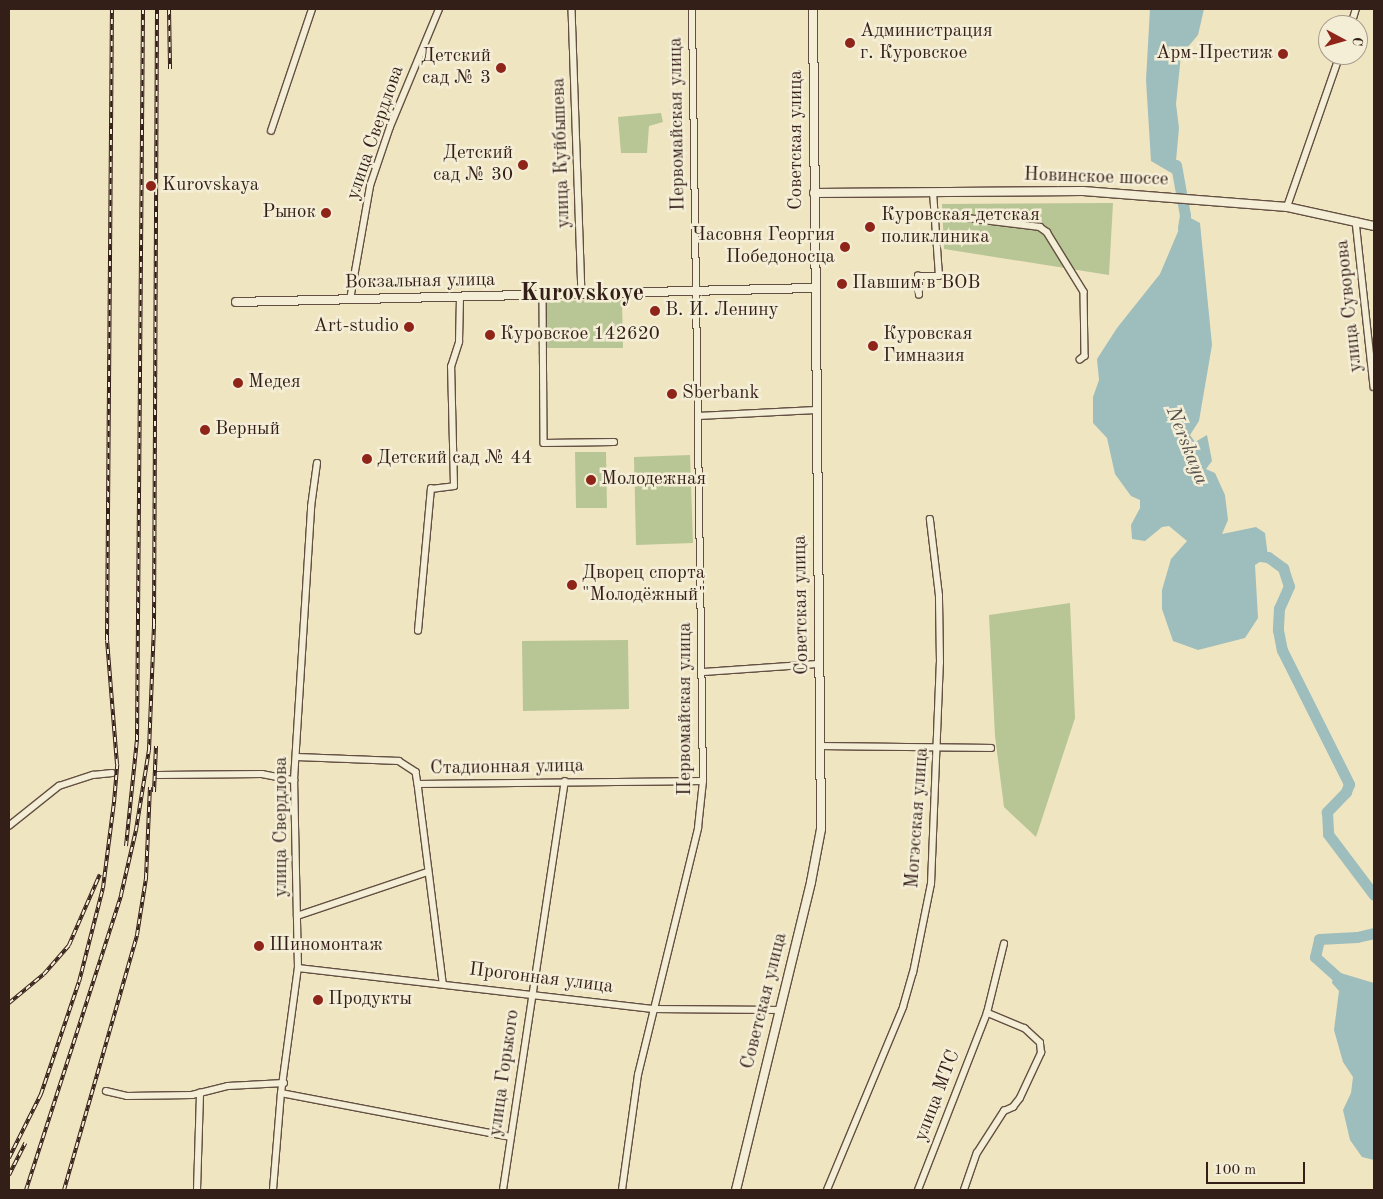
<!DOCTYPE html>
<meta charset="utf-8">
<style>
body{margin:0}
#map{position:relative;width:1383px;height:1199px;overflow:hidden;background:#f0e5c1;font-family:"Old Standard TT",serif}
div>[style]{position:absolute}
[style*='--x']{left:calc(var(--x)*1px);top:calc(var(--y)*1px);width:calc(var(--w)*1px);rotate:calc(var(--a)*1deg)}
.green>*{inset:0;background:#b8c594}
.water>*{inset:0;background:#9ebdbd}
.river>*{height:11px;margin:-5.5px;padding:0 5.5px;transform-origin:5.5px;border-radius:5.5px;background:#9ebdbd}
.roads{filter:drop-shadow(1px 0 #635042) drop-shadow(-1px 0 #635042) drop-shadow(0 1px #635042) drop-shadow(0 -1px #635042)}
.minor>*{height:5.5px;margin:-2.75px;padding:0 2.75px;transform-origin:2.75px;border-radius:2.75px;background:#f5eed7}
.tertiary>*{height:8px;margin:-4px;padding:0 4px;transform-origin:4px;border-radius:4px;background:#f5eed7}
.rail>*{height:4px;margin-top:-2px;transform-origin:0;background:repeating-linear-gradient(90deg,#f5eed7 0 5.5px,#341f18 0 11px);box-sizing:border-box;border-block:1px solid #341f18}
.dots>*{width:14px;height:14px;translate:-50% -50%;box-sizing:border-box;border:2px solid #f5eed7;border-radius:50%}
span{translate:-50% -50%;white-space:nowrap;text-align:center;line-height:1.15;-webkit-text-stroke:5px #f5eed7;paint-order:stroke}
.poi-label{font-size:19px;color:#341f18}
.left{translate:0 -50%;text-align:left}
.right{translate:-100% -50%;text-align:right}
.street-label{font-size:19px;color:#341f18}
.water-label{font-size:20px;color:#544e4a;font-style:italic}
.district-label{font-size:24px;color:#341f18;font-weight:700}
.frame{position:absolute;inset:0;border:10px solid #341f18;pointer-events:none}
.north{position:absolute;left:1318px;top:15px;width:50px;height:50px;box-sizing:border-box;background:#f5eed7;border:1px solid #a89b8b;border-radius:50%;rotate:96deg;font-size:14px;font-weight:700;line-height:20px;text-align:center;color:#341f18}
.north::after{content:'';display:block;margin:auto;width:18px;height:22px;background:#8f2418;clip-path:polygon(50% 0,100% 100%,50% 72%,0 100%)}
.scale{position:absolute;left:1206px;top:1162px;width:99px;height:22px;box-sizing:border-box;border:2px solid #341f18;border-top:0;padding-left:6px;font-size:15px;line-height:18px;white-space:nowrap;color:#341f18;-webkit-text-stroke:4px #f5eed7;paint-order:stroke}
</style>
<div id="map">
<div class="green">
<i style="clip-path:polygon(661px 113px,663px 122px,649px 126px,647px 153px,621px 153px,618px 117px)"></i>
<i style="clip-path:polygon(1113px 203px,1109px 275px,944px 249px,942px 204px)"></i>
<i style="clip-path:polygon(622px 300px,623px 348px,547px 348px,544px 301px)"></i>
<i style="clip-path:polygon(575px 452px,606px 452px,607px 508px,576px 508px)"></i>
<i style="clip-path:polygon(690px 455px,693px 543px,636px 545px,634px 457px)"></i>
<i style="clip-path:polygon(1070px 603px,1075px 718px,1036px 837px,1004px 807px,995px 736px,989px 615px)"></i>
<i style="clip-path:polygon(628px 640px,629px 709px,523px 711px,522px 641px)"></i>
</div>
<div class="water">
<i style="clip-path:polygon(1150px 9px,1204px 9px,1198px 35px,1181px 55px,1176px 104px,1179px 128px,1176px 161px,1180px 178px,1151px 161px,1146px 80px)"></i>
<i style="clip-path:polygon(1185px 215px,1200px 223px,1212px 345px,1199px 421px,1190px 435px,1195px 442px,1207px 435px,1212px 461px,1206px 469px,1215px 473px,1225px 495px,1228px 520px,1222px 534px,1256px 527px,1265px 533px,1268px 557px,1255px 565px,1258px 618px,1245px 638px,1198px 650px,1173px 641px,1162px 609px,1162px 590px,1171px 559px,1187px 541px,1169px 526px,1162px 527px,1145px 541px,1132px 539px,1131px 525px,1140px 508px,1140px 500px,1131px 496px,1115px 474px,1107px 438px,1093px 423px,1093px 397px,1099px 380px,1097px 359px,1117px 328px,1160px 274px)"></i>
<i style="clip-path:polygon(1334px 971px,1374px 983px,1374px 1160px,1362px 1157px,1350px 1140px,1343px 1110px,1351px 1093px,1353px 1077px,1343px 1062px,1334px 1030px,1339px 991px,1332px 983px)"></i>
</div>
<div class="river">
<i style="--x:1176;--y:165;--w:51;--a:79.8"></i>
<i style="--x:1185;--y:215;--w:13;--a:99"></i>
<i style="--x:1253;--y:555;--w:15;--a:8"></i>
<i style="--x:1268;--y:557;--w:19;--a:36"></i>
<i style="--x:1283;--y:568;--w:19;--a:72"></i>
<i style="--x:1289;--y:586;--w:24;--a:114"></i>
<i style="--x:1279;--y:608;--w:22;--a:93"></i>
<i style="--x:1278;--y:630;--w:20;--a:79"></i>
<i style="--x:1282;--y:650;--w:150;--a:63.4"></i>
<i style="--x:1349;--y:784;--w:9;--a:111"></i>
<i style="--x:1346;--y:792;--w:28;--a:134"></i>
<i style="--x:1327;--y:812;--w:22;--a:87"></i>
<i style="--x:1328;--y:834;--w:76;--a:53"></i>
<i style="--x:1344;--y:983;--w:39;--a:-138"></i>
<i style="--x:1315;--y:957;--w:18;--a:-77"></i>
<i style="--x:1319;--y:939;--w:38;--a:-3"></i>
<i style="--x:1357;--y:937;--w:17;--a:-13"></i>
</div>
<div class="roads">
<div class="minor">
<i style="--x:572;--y:9;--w:286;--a:88"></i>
<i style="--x:1351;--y:25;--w:17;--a:-73"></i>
<i style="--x:271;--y:131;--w:129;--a:-71.4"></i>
<i style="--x:1287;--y:207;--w:161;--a:-70.8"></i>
<i style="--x:934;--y:214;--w:107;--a:7"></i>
<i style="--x:1040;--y:227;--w:9;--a:36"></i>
<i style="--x:1047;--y:232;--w:70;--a:58.3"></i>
<i style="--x:1084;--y:292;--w:64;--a:89.1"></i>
<i style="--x:1085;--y:356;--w:6;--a:141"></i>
<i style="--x:1356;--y:221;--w:167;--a:83.8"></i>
<i style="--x:919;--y:295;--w:19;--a:-93"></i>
<i style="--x:918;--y:276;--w:21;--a:0"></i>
<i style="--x:939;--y:276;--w:83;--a:-94.1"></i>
<i style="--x:543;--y:296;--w:147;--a:89.6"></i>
<i style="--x:544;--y:443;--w:70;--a:-0.8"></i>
<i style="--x:350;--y:300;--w:116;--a:-80"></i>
<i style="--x:370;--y:186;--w:62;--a:-71.3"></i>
<i style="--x:390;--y:127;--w:128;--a:-67.4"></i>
<i style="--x:698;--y:416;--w:118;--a:-2.9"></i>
<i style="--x:418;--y:631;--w:143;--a:-84.8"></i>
<i style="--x:431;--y:489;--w:23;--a:-7"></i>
<i style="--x:454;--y:486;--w:119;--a:-91.4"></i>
<i style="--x:451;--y:367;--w:26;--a:-72"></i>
<i style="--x:459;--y:342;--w:44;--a:-88.7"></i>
<i style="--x:703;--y:672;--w:115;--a:-4"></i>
<i style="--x:822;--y:746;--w:169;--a:0.7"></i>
<i style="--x:297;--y:757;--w:102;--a:2.2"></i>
<i style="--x:399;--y:761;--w:20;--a:33"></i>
<i style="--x:416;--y:772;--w:12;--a:81"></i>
<i style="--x:418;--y:784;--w:285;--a:-0.6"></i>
<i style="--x:158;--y:775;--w:104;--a:-0.6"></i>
<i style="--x:262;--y:774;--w:33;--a:11"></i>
<i style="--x:418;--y:784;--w:200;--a:82.8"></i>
<i style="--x:9;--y:826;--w:64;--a:-38.7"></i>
<i style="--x:59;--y:786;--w:36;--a:-18"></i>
<i style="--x:93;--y:775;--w:19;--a:-6"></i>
<i style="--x:297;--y:916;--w:138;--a:-18.6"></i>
<i style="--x:298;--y:968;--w:357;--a:6.6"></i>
<i style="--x:653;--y:1009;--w:127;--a:0.5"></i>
<i style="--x:106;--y:1091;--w:22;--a:13"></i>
<i style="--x:127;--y:1096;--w:65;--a:-0.9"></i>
<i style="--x:192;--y:1095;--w:37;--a:-14"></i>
<i style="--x:228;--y:1086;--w:56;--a:-3.1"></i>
<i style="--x:281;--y:1093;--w:234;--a:10.8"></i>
<i style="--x:197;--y:1190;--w:97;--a:-88.2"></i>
<i style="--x:273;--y:1190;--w:97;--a:-85.3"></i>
<i style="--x:281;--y:1093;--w:126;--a:-82.3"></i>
<i style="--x:298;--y:968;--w:188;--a:-91.2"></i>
<i style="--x:294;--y:780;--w:274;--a:-86.4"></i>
<i style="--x:311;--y:507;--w:44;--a:-82.2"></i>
<i style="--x:503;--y:1190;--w:413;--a:-81.4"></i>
<i style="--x:622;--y:1190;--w:116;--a:-82.1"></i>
<i style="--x:638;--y:1075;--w:254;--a:-76.3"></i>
<i style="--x:698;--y:828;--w:47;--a:-83.9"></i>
<i style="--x:703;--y:781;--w:772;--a:-90.82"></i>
<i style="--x:827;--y:1190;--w:198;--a:-67.4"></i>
<i style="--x:903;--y:1007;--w:35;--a:-74"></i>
<i style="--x:913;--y:973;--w:91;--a:-78.6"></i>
<i style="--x:931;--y:884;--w:221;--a:-87.7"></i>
<i style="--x:940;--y:663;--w:67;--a:-90.9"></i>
<i style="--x:939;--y:596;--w:77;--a:-96.8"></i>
<i style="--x:918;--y:1190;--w:190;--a:-68.7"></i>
<i style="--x:964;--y:1190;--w:39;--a:-71"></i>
<i style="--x:977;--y:1153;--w:50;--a:-57.3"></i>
<i style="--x:1004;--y:1111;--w:10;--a:-24"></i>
<i style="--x:1013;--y:1107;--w:11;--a:-52"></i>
<i style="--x:1020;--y:1098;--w:50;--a:-65"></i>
<i style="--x:1041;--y:1053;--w:10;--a:-96"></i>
<i style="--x:1040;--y:1043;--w:21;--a:-137"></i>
<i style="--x:1025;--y:1029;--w:41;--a:-157.2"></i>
<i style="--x:987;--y:1013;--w:71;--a:-76.2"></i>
</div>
<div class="tertiary">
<i style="--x:814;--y:193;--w:269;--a:-0.4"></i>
<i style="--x:1083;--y:191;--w:205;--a:4.5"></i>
<i style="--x:1287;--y:207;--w:89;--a:12.3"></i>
<i style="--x:236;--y:302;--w:578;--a:-1.39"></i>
<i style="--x:736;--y:1190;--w:317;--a:-76.3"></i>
<i style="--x:811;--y:882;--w:54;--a:-79.3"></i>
<i style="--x:821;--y:829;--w:820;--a:-90.56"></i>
</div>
</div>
<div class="rail">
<i style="--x:169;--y:9;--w:60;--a:89"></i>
<i style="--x:154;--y:792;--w:46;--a:-87.5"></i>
<i style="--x:126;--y:846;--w:107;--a:-84.1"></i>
<i style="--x:137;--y:740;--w:731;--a:-89.53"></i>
<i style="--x:9;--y:1003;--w:45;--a:-39.6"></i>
<i style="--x:44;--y:974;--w:38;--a:-49"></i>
<i style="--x:69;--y:945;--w:77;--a:-66.4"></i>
<i style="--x:9;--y:1158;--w:72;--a:-63.4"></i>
<i style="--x:41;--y:1094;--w:118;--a:-71.3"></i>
<i style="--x:79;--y:982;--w:97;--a:-75.7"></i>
<i style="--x:103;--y:888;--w:87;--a:-82.7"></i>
<i style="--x:114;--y:802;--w:38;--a:-85"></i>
<i style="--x:117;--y:764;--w:124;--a:-94.6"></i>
<i style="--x:107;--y:640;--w:631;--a:-89.55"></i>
<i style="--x:9;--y:1175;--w:36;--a:-63"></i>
<i style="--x:26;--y:1190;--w:310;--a:-72.1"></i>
<i style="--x:121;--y:895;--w:67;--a:-77"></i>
<i style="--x:136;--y:830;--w:81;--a:-80.8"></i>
<i style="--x:149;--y:750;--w:126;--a:-87.7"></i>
<i style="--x:154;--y:624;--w:615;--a:-89.72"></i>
<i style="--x:64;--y:1190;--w:265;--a:-74"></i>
<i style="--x:137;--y:935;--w:58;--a:-81"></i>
<i style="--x:146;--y:878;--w:91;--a:-87.5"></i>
</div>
<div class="dots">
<i style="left:850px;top:43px;background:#8f2418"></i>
<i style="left:1283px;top:54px;background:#8f2418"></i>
<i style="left:501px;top:68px;background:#8f2418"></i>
<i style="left:523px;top:165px;background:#8f2418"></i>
<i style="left:151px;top:186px;background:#8f2418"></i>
<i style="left:326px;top:213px;background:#8f2418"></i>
<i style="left:870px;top:227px;background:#8f2418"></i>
<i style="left:845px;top:247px;background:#8f2418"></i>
<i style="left:842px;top:284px;background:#8f2418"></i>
<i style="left:655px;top:311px;background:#8f2418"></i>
<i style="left:409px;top:327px;background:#8f2418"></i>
<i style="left:490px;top:335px;background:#8f2418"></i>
<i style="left:873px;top:346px;background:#8f2418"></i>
<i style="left:238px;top:383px;background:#8f2418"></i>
<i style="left:672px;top:394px;background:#8f2418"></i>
<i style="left:205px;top:430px;background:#8f2418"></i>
<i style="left:367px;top:459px;background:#8f2418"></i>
<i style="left:591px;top:480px;background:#8f2418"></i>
<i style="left:572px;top:585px;background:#8f2418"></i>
<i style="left:259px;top:946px;background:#8f2418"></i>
<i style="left:318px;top:1000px;background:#8f2418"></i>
</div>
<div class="poi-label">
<span class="left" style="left:860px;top:43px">Администрация<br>г. Куровское</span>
<span class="right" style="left:1273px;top:54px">Арм-Престиж</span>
<span class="right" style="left:491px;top:68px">Детский<br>сад № 3</span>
<span class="right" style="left:513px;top:165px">Детский<br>сад № 30</span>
<span class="left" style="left:162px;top:186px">Kurovskaya</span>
<span class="right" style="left:316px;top:213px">Рынок</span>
<span class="left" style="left:881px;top:227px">Куровская детская<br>поликлиника</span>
<span class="right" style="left:835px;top:247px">Часовня Георгия<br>Победоносца</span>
<span class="left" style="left:852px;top:284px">Павшим в ВОВ</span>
<span class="left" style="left:665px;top:311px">В. И. Ленину</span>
<span class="right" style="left:399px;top:327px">Art-studio</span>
<span class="left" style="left:500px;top:335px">Куровское 142620</span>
<span class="left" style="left:883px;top:346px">Куровская<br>Гимназия</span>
<span class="left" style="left:248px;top:383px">Медея</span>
<span class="left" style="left:682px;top:394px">Sberbank</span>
<span class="left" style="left:215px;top:430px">Верный</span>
<span class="left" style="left:377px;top:459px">Детский сад № 44</span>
<span class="left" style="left:601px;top:480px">Молодежная</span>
<span class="left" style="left:582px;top:585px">Дворец спорта<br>"Молодёжный"</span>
<span class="left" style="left:269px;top:946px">Шиномонтаж</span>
<span class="left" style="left:328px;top:1000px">Продукты</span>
</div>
<div class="street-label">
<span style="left:678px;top:124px;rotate:-91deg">Первомайская улица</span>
<span style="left:376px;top:133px;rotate:-71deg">улица Свердлова</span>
<span style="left:797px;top:140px;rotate:-90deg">Советская улица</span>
<span style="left:562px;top:153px;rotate:-92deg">улица Куйбышева</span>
<span style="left:1096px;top:178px;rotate:2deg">Новинское шоссе</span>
<span style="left:420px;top:282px;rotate:-1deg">Вокзальная улица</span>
<span style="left:1350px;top:306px;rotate:-96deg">улица Суворова</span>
<span style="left:802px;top:605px;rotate:-91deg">Советская улица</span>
<span style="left:686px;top:709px;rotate:-90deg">Первомайская улица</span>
<span style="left:507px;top:768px;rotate:-1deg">Стадионная улица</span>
<span style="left:918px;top:818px;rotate:-86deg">Могэсская улица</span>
<span style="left:282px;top:827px;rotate:-90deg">улица Свердлова</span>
<span style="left:541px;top:979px;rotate:7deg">Прогонная улица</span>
<span style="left:765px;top:1001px;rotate:-76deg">Советская улица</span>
<span style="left:505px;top:1073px;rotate:-82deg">улица Горького</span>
<span style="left:938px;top:1096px;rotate:-69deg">улица МТС</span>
</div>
<div class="water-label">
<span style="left:1186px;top:446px;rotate:68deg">Nerskaya</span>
</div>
<div class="district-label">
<span style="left:582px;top:295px">Kurovskoye</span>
</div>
<div class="frame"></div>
<div class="north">С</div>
<div class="scale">100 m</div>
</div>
